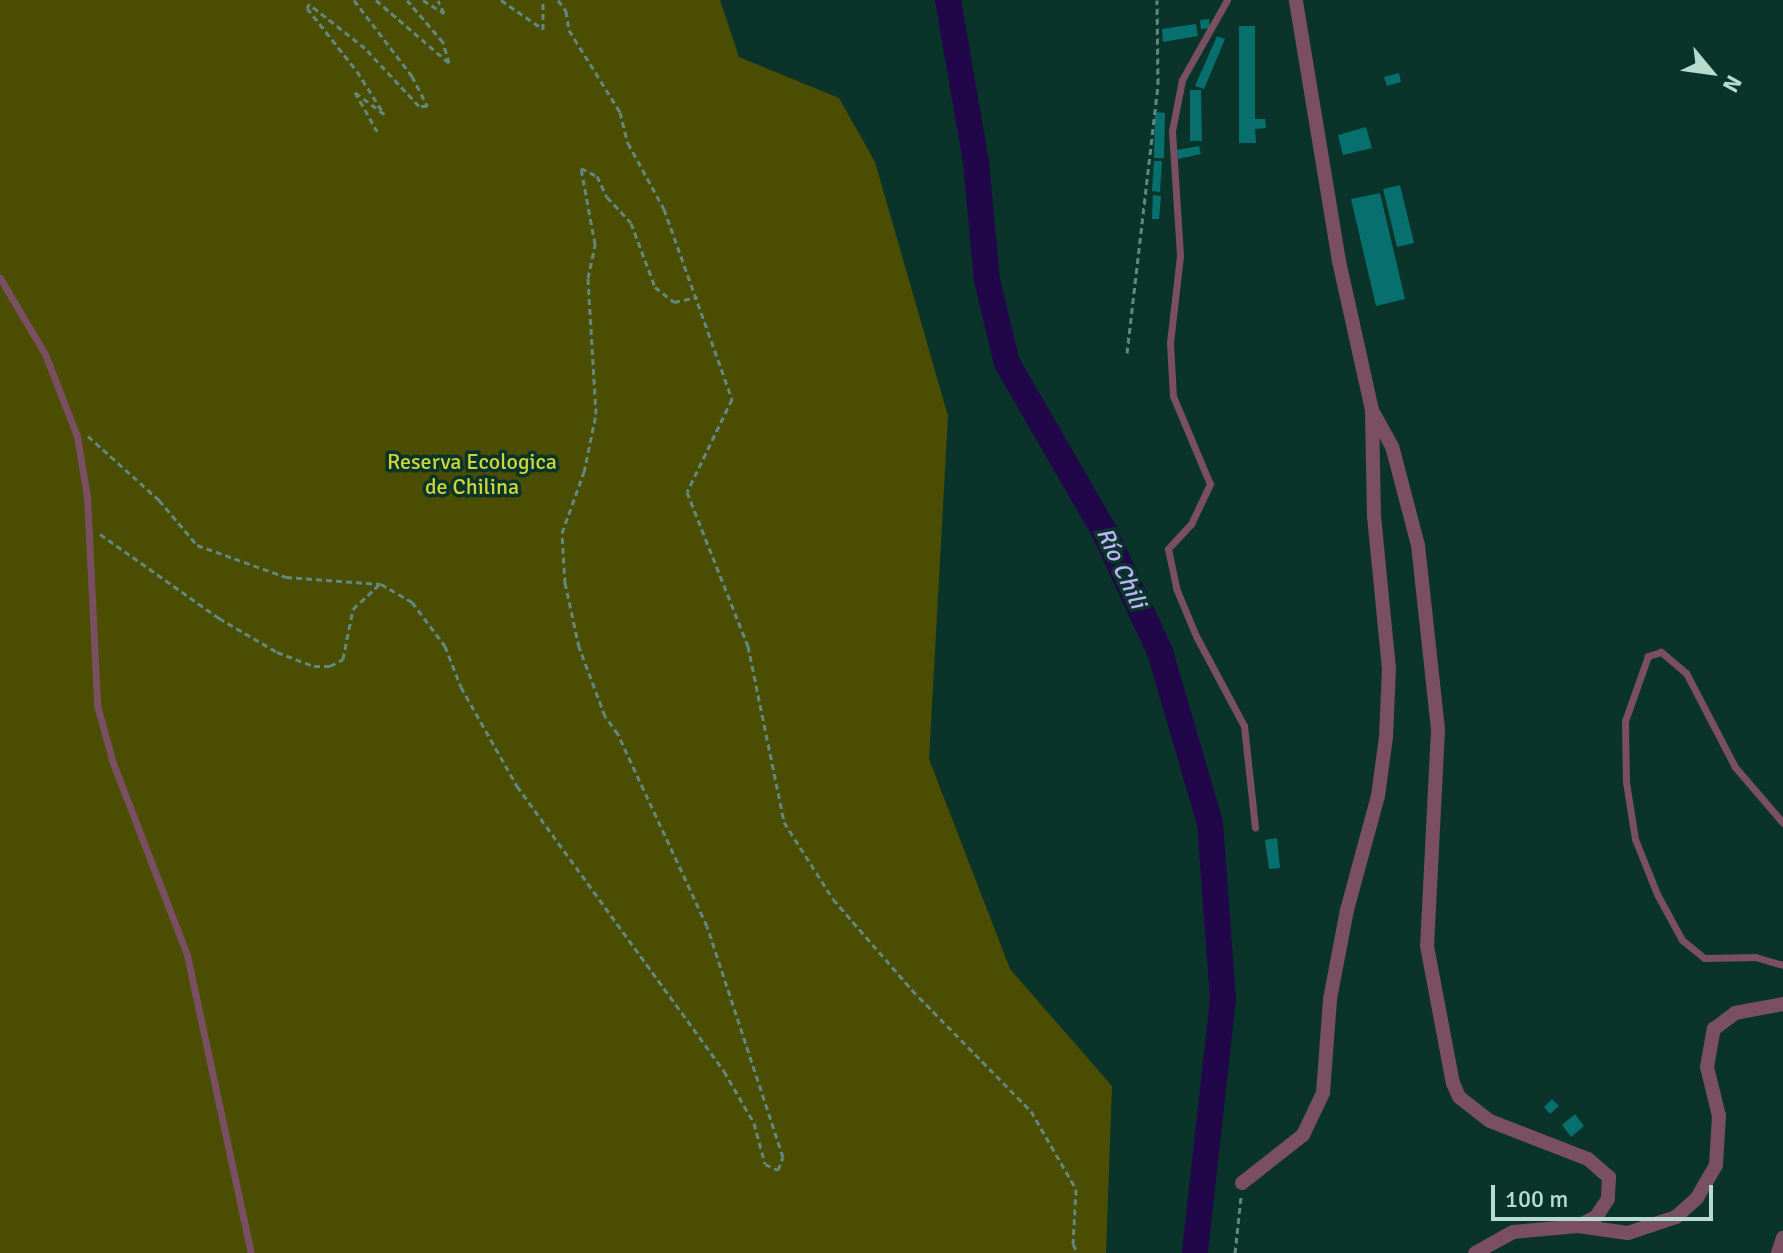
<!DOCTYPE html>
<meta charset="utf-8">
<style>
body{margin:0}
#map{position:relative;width:1783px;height:1253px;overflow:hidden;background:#0a3429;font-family:Signika,sans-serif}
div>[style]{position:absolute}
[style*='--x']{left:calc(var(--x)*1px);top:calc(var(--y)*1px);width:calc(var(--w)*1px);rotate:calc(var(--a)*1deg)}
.green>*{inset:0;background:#4b4e02}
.river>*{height:26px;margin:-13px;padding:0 13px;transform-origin:13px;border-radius:13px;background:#21074a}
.building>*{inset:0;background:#076f6d}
.path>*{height:3px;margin-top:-1.5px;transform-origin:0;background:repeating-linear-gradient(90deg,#61887d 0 6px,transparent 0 10px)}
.service>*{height:7px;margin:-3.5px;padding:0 3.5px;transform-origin:3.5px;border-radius:3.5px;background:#7a4f61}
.minor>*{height:14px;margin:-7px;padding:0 7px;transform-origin:7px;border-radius:7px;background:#7a4f61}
span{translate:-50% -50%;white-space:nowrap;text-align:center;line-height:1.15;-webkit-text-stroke:7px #0a3429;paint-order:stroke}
.park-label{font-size:22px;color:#cdd538}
.water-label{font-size:24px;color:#c0b3fb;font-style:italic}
.north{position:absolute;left:1671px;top:32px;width:80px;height:80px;-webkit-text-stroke:6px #0a3429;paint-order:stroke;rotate:119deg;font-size:22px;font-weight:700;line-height:32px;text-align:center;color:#b7dbcf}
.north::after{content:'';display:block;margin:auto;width:28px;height:36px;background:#b7dbcf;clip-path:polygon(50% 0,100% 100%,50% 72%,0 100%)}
.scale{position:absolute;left:1491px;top:1185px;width:222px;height:36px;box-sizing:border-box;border:4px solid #b7dbcf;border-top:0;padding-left:10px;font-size:24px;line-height:28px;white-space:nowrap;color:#b7dbcf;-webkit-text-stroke:6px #0a3429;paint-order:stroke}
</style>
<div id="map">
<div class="green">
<i style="clip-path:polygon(0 0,720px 0,739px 57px,839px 98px,875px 162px,948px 416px,929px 759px,1010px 969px,1112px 1086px,1106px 1253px,0 1253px)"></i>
</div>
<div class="river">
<i style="--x:948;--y:0;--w:164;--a:80.2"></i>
<i style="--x:976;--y:162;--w:119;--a:84.7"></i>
<i style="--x:987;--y:280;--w:85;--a:76.5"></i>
<i style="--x:1007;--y:363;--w:192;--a:60"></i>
<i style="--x:1103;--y:529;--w:136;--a:65.1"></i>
<i style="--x:1160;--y:652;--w:178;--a:73.7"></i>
<i style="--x:1210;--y:823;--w:175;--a:85.8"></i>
<i style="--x:1223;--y:998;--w:257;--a:96.3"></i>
</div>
<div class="building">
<i style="clip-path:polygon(1209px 19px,1210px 28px,1201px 29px,1200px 20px)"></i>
<i style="clip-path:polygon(1196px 24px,1198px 36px,1163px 42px,1162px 29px)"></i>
<i style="clip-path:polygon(1239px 26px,1255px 26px,1255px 119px,1265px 119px,1266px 128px,1255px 129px,1256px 143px,1239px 143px)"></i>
<i style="clip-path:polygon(1217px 36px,1225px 39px,1204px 89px,1195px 86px)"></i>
<i style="clip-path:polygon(1399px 73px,1401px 82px,1387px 86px,1384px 77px)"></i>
<i style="clip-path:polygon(1190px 90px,1201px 90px,1202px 141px,1190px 141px)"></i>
<i style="clip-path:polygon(1155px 112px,1165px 113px,1164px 158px,1154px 158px)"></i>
<i style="clip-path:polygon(1366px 127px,1372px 148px,1343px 155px,1338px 135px)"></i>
<i style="clip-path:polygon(1199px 146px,1201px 154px,1178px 159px,1177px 150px)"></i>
<i style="clip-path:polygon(1154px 161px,1162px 161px,1160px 192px,1152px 191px)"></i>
<i style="clip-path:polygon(1400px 185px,1414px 243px,1397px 247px,1383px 189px)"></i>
<i style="clip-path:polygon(1380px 193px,1405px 299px,1376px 306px,1351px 199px)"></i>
<i style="clip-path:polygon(1153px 195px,1161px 196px,1159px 219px,1152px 219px)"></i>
<i style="clip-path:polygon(1277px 838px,1280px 868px,1269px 869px,1265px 840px)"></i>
<i style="clip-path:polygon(1552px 1099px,1559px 1106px,1550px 1114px,1544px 1107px)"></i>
<i style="clip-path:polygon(1575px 1114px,1584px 1126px,1571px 1137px,1562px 1125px)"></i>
</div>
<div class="path">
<i style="--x:354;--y:0;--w:96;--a:52.7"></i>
<i style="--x:412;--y:76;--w:34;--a:63"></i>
<i style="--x:427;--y:106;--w:8;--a:180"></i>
<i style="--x:419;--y:106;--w:79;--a:-133"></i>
<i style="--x:365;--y:48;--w:71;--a:-141.8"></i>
<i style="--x:309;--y:4;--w:4;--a:117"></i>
<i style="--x:307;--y:8;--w:80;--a:51.6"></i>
<i style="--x:357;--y:71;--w:51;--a:57.9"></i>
<i style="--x:384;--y:114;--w:36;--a:-143"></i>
<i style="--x:355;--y:92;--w:45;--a:60.6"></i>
<i style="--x:376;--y:0;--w:96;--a:40.8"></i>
<i style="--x:449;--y:63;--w:22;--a:-106"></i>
<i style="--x:443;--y:42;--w:55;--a:-130.6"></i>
<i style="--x:423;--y:0;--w:25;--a:32"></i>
<i style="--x:444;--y:13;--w:14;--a:-115"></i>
<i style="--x:501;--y:0;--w:51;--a:34.6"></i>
<i style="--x:543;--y:29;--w:29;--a:-90"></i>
<i style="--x:558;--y:0;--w:14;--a:54"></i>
<i style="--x:566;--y:11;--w:19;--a:81"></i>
<i style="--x:569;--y:30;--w:97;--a:58.1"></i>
<i style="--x:620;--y:112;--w:32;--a:76"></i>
<i style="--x:628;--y:143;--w:75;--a:61.4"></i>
<i style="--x:664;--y:209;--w:202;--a:70.3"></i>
<i style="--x:732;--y:399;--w:103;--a:115.8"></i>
<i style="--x:687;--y:492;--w:166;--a:68.4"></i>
<i style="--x:748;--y:646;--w:180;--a:78.4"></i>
<i style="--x:784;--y:822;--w:91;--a:57.5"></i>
<i style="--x:833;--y:899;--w:121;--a:49"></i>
<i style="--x:912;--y:990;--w:170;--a:45.5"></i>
<i style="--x:1031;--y:1111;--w:90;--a:60"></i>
<i style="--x:1076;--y:1189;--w:55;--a:93.1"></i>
<i style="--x:1073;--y:1244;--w:10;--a:61"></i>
<i style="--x:1127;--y:353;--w:271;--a:-83.4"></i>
<i style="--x:1158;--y:84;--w:84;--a:-90.7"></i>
<i style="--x:88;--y:436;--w:96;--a:42"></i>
<i style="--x:159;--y:500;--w:59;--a:49.8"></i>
<i style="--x:197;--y:545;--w:95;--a:19.8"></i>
<i style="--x:286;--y:577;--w:95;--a:4.2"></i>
<i style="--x:381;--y:584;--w:36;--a:30"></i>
<i style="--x:412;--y:602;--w:55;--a:53.1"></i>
<i style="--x:445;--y:646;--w:44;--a:68.7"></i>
<i style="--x:461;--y:687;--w:114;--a:60.5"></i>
<i style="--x:517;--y:786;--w:352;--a:54"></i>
<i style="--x:724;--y:1071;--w:60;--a:60"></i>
<i style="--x:754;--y:1123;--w:42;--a:75"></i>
<i style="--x:765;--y:1164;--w:14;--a:25"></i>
<i style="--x:778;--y:1170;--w:14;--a:-69"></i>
<i style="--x:783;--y:1157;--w:243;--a:-108.2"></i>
<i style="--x:707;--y:926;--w:212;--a:-114.9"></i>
<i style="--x:618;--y:734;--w:22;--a:-126"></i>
<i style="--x:605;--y:716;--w:74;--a:-110.6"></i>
<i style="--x:579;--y:647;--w:66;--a:-102.3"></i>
<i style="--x:565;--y:583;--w:50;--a:-93.4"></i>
<i style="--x:562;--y:533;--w:65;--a:-70.2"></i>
<i style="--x:584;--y:472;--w:59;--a:-78.3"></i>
<i style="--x:596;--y:414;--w:136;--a:-93.4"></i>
<i style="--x:588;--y:278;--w:35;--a:-78"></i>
<i style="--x:595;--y:244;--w:77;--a:-100.4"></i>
<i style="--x:581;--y:168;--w:18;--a:27"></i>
<i style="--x:597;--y:176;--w:23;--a:65"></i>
<i style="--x:607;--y:197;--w:35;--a:47"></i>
<i style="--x:631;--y:223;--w:68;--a:69.4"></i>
<i style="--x:655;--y:287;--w:24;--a:38"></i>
<i style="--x:674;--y:302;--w:24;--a:-12"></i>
<i style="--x:100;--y:534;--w:146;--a:35.2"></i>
<i style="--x:219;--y:618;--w:67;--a:30.4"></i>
<i style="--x:277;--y:652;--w:40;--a:21"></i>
<i style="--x:314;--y:666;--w:16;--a:0"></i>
<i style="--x:330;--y:666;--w:15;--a:-28"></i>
<i style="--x:343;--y:659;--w:51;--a:-78.7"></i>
<i style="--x:353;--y:609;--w:35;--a:-43"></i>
<i style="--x:1235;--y:1253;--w:56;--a:-83.9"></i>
</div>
<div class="service">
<i style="--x:1227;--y:0;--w:92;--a:119.4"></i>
<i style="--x:1182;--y:80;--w:52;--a:101.1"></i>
<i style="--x:1172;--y:131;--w:125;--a:86.3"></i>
<i style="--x:1180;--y:256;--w:88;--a:96.6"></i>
<i style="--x:1170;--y:343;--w:53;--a:86.8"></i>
<i style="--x:1173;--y:396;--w:95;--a:67.2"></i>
<i style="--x:1210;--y:484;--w:44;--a:115.4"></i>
<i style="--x:1191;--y:524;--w:34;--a:133"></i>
<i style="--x:1168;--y:549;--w:40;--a:78"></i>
<i style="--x:1176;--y:588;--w:52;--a:67.4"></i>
<i style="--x:1196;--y:636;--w:102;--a:61.9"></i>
<i style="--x:1244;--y:726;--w:102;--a:83.8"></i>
<i style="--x:0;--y:278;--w:88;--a:59.4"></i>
<i style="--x:45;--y:354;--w:88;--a:68.7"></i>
<i style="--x:77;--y:436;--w:62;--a:80.7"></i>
<i style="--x:87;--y:497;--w:208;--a:87.2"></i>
<i style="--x:97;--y:705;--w:60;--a:74.6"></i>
<i style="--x:113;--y:763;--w:206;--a:68.9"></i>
<i style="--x:187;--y:955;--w:305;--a:77.9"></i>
<i style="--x:1783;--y:823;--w:74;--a:-130.6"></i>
<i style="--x:1735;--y:767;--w:106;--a:-117.5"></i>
<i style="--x:1686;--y:673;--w:33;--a:-140"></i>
<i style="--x:1661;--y:652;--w:14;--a:163"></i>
<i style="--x:1648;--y:656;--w:69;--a:109.5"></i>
<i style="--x:1625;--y:721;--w:61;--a:89.1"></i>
<i style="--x:1626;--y:782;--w:58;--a:81"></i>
<i style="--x:1635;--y:839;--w:59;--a:68.2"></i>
<i style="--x:1657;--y:894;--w:52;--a:61.5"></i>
<i style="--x:1682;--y:940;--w:28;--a:39"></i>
<i style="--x:1704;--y:958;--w:51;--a:-1.1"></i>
<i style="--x:1755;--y:957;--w:29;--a:16"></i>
</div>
<div class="minor">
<i style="--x:1374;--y:414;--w:37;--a:61"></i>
<i style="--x:1392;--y:446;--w:102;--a:75.3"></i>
<i style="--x:1418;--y:545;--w:186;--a:83.8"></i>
<i style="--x:1438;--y:730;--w:216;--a:92.9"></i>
<i style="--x:1427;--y:946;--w:139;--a:79.3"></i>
<i style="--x:1453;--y:1083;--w:15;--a:67"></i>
<i style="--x:1459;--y:1097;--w:39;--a:38"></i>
<i style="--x:1490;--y:1121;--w:105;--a:21.2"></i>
<i style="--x:1588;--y:1159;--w:28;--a:41"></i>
<i style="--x:1609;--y:1177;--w:22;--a:93"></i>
<i style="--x:1608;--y:1199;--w:22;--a:124"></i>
<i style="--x:1596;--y:1217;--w:20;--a:153"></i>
<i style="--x:1578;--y:1226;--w:65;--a:174.7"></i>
<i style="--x:1513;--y:1232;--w:43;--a:151.1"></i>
<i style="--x:1242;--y:1183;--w:78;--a:-38.2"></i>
<i style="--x:1303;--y:1135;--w:47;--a:-64.5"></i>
<i style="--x:1323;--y:1093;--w:94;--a:-85.7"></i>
<i style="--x:1330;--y:999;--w:91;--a:-79.2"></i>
<i style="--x:1347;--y:910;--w:118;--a:-74.8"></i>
<i style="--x:1378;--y:796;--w:60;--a:-82.3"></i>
<i style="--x:1386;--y:737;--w:68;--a:-87.5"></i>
<i style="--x:1389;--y:669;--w:154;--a:-95.6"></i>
<i style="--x:1374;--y:516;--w:106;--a:-91.1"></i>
<i style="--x:1372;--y:410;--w:153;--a:-102.5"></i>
<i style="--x:1339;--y:261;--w:265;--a:-99.4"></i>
<i style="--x:1578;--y:1226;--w:50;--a:8"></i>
<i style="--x:1628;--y:1233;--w:51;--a:-18.4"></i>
<i style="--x:1676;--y:1217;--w:28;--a:-42"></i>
<i style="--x:1697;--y:1198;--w:38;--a:-60"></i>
<i style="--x:1716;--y:1165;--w:49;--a:-86.5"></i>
<i style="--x:1719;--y:1116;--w:50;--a:-103.8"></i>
<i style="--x:1707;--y:1067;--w:39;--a:-80"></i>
<i style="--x:1714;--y:1029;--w:26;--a:-37"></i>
<i style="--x:1735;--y:1013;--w:49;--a:-10.6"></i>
<i style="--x:1778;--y:1253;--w:16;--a:-72"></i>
</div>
<div class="park-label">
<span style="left:472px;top:474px">Reserva Ecologica<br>de Chilina</span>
</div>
<div class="water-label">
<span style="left:1121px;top:568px;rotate:65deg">Río Chili</span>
</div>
<div class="north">N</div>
<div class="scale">100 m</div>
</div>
